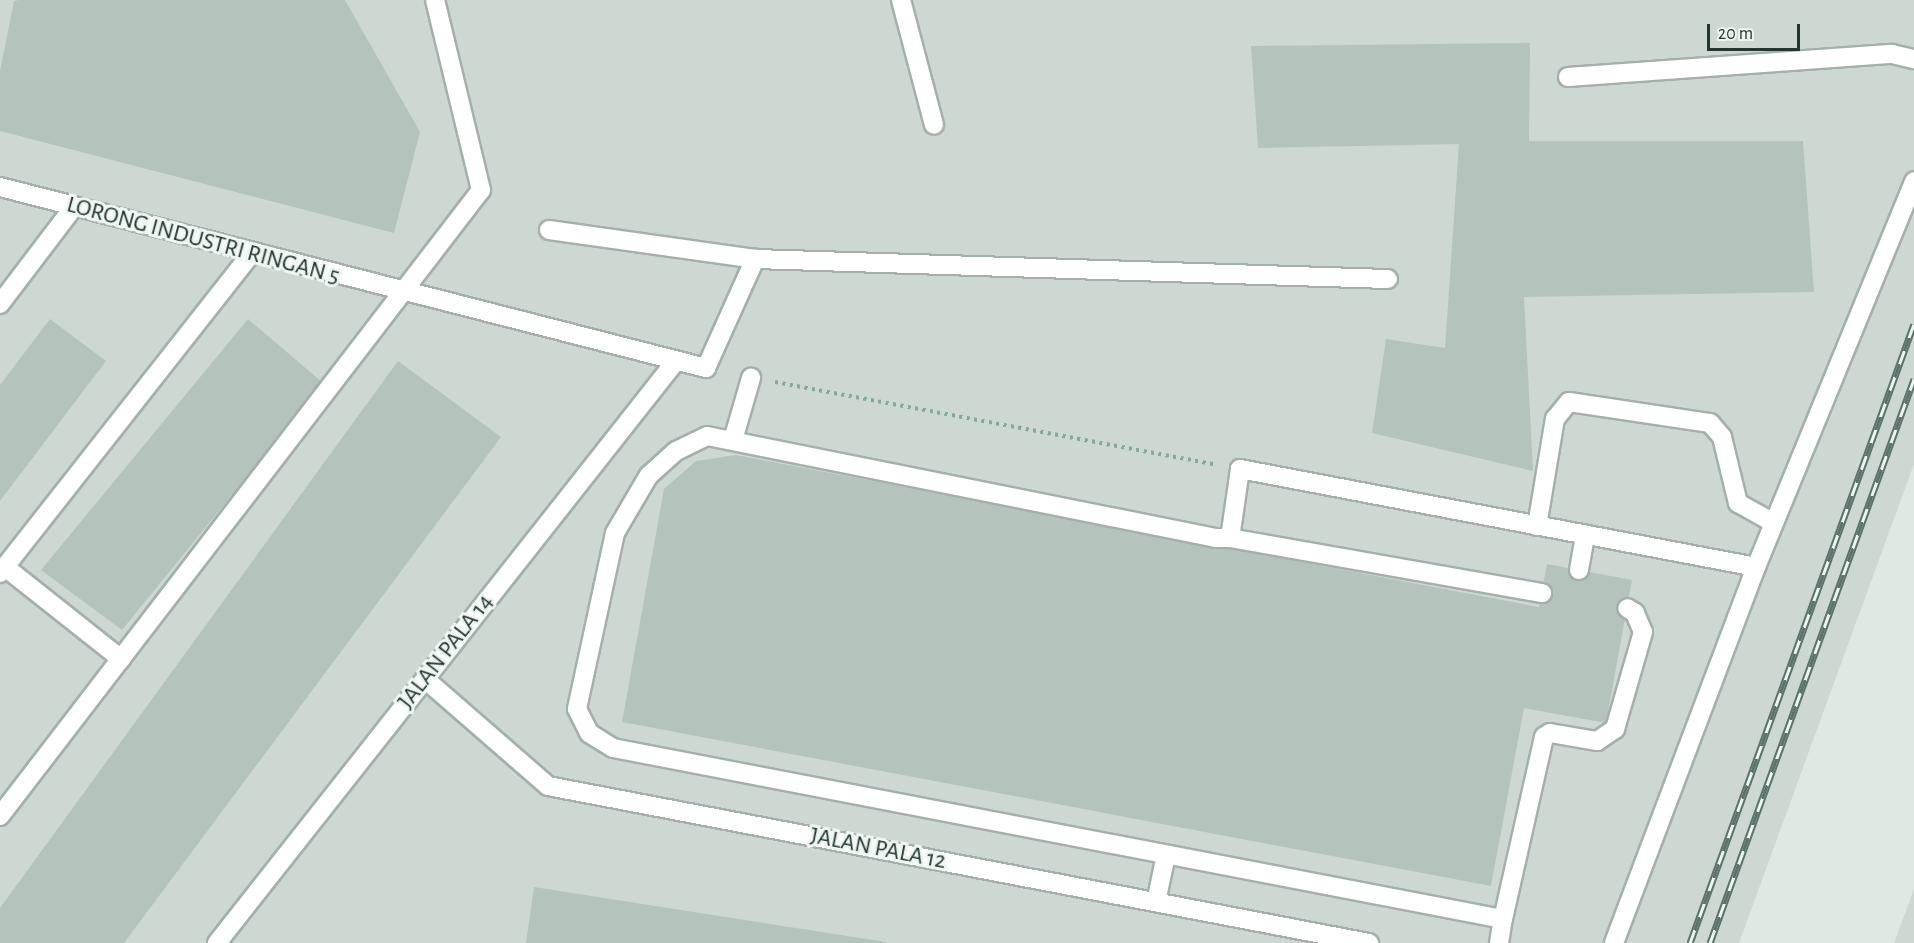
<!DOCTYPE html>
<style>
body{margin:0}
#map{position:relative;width:1914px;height:943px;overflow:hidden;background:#dfe9e4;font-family:"Alegreya Sans",sans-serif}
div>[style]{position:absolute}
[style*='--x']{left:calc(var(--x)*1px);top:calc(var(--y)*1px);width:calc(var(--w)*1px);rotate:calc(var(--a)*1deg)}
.built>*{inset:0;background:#cdd8d3}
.building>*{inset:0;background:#b5c3bd}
.path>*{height:4px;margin-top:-2px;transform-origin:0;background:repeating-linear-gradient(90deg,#82aa9d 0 3px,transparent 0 7.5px)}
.roads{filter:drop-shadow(2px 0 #a3b0ab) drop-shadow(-2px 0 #a3b0ab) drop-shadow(0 2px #a3b0ab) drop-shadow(0 -2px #a3b0ab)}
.service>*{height:18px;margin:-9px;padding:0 9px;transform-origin:9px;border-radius:9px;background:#fff}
.minor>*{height:18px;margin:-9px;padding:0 9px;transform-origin:9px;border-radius:9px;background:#fff}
.rail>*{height:7px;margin-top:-3.5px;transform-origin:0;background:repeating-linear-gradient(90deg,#eff6f2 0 14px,#5c736c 0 28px);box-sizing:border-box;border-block:2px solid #5c736c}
span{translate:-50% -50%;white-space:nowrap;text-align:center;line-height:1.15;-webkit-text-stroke:6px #eff6f2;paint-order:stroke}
.street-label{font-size:24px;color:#223731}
.scale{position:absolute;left:1707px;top:24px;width:93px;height:27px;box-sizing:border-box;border:3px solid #223731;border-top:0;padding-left:8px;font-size:18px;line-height:21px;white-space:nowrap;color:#223731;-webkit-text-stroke:4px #eff6f2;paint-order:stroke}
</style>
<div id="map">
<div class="built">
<i style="clip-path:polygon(0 0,1914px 0,1914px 464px,1739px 943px,0 943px)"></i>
<i style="clip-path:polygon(1914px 889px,1914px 943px,1894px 943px)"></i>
</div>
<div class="building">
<i style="clip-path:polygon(19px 0,345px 0,420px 132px,394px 233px,0 131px,0 71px,14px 1px)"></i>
<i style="clip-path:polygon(1530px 43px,1529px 141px,1803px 141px,1814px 292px,1524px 297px,1533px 471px,1372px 433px,1386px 339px,1445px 348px,1459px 144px,1258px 148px,1251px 46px)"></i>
<i style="clip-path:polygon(50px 319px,106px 361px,0 501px,0 385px)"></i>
<i style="clip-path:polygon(248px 319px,323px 383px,122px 630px,41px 570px)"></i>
<i style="clip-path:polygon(398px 361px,501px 437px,124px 943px,0 943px,0 908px)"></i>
<i style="clip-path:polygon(736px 455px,1539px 607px,1547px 564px,1632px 580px,1606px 723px,1524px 708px,1491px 886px,622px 722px,664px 489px,696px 461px)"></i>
<i style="clip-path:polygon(534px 887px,886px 942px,886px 943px,526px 943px)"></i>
</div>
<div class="path">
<i style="--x:775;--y:382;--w:448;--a:10.6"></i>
</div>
<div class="roads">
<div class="service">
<i style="--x:1568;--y:77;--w:325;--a:-4.1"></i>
<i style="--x:1892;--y:54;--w:23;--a:13"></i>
<i style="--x:549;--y:230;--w:208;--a:8"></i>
<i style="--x:0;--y:304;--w:121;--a:-52.8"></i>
<i style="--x:706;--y:368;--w:120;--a:-65.8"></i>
<i style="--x:755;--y:259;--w:633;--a:1.81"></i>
<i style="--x:733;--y:440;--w:65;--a:-73.8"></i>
<i style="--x:1240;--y:469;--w:70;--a:98.2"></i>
<i style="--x:1230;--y:538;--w:14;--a:180"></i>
<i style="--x:1216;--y:538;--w:519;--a:-168.67"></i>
<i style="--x:707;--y:436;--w:34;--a:154"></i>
<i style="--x:676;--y:451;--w:36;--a:138"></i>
<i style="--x:649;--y:475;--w:67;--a:120.4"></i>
<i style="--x:615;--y:533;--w:180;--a:102.2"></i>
<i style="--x:577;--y:709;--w:27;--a:63"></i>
<i style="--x:589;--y:733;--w:28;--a:32"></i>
<i style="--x:613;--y:748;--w:906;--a:10.88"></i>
<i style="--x:1503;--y:919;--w:187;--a:-77.3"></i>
<i style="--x:1544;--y:737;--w:7;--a:-34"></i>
<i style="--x:1550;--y:733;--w:48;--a:9.7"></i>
<i style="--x:1597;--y:741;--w:22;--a:-34"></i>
<i style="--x:1615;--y:729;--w:101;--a:-73.9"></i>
<i style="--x:1643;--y:632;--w:21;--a:-113"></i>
<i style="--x:1635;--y:613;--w:9;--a:-148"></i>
<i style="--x:1537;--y:526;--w:109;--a:-80.5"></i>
<i style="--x:1555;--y:419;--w:22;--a:-51"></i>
<i style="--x:1569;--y:402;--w:143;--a:8.5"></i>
<i style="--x:1710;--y:423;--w:18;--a:49"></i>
<i style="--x:1722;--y:437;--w:68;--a:76.4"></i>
<i style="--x:1738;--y:503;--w:41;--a:29.1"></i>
<i style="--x:1230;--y:538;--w:317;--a:10"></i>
<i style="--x:5;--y:567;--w:148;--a:38.4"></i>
<i style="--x:1756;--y:567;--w:417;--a:-67.7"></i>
<i style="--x:1579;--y:570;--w:36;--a:-80"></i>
<i style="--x:1156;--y:902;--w:48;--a:-78"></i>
<i style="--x:1499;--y:943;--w:24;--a:-81"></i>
</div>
<div class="minor">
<i style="--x:901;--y:0;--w:129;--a:75.2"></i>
<i style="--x:0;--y:187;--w:729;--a:14.38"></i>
<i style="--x:1240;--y:469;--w:525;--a:10.75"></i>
<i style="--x:1756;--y:567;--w:402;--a:110.7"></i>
<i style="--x:0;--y:573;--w:405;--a:-51.8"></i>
<i style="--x:425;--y:679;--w:163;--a:41"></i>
<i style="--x:548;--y:786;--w:836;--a:10.83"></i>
<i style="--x:0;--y:816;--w:789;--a:-52.46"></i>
<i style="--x:481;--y:190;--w:195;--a:-103.6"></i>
<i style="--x:217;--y:943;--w:740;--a:-51.75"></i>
</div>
</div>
<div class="rail">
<i style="--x:1690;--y:943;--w:658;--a:-70.11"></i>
<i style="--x:1710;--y:943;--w:600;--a:-70.11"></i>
</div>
<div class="street-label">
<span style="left:203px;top:241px;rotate:15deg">LORONG INDUSTRI RINGAN 5</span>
<span style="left:446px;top:652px;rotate:-52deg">JALAN PALA 14</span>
<span style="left:878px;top:849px;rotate:11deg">JALAN PALA 12</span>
</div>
<div class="scale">20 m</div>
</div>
